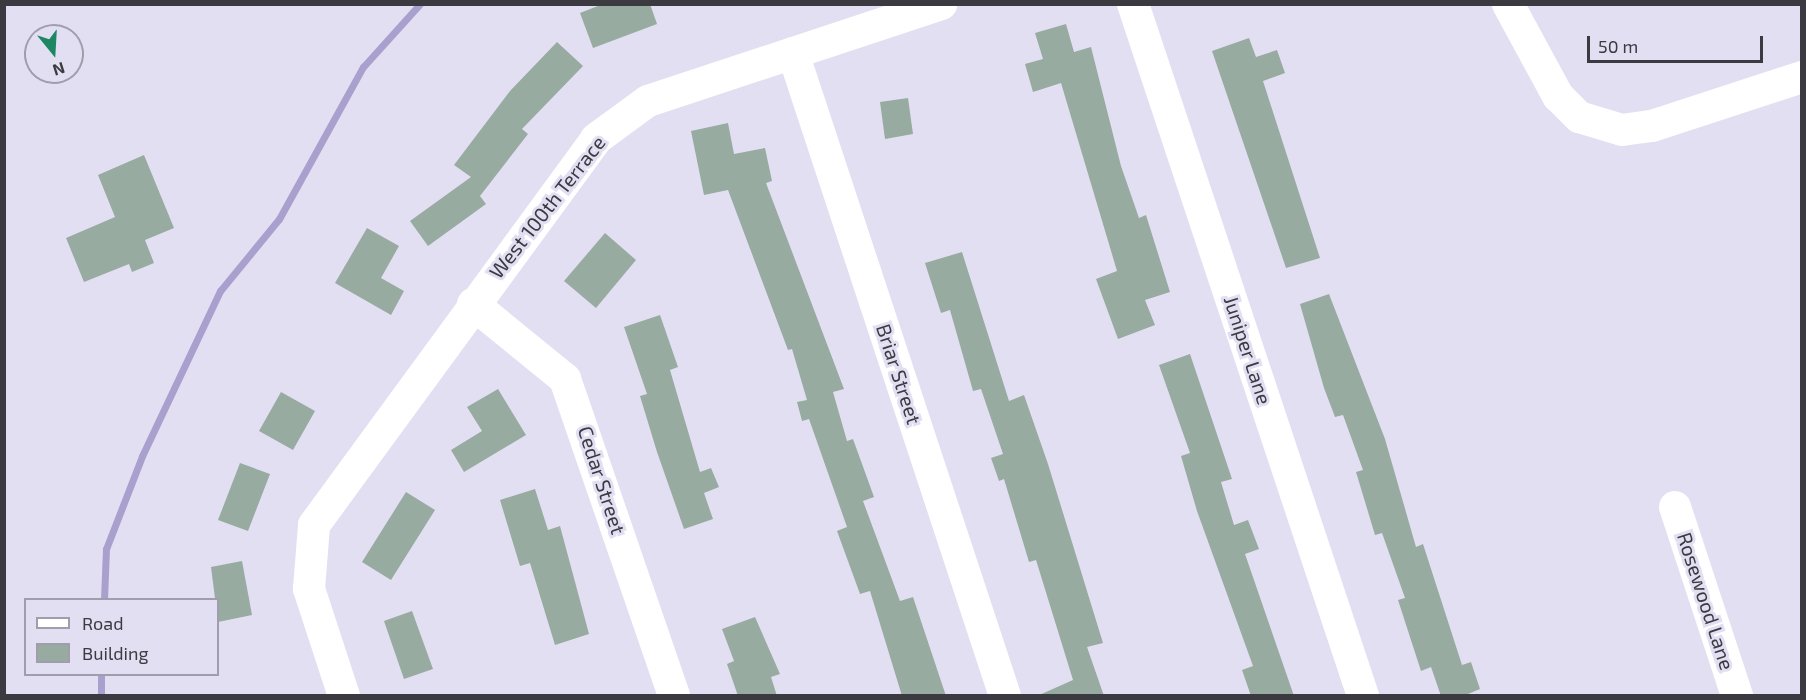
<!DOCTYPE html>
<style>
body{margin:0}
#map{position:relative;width:1806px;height:700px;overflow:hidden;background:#e3dff3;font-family:"Exo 2",sans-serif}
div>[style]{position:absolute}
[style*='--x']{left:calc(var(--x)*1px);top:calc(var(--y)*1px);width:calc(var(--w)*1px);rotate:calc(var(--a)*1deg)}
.stream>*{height:7px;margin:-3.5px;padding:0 3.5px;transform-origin:3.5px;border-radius:3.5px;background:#a9a0ce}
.building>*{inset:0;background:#97aba1}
.minor>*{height:32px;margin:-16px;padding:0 16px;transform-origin:16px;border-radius:16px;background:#fff}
span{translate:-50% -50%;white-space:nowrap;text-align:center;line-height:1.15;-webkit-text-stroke:6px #e3dff3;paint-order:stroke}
.street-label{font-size:20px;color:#3b3a41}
.frame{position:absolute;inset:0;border:6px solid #3b3a41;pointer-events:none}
.legend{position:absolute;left:24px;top:598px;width:195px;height:78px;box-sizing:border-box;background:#e3dff3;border:2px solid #a09dac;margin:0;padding:8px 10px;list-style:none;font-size:18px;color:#3b3a41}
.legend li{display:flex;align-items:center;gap:12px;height:30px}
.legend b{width:30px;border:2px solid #a09dac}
.north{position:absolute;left:24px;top:24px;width:60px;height:60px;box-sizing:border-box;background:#e3dff3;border:2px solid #a09dac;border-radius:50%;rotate:162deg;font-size:16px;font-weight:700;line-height:24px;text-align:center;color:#3b3a41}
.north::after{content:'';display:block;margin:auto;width:21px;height:27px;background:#1d8663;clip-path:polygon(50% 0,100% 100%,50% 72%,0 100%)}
.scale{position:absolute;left:1587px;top:36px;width:176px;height:27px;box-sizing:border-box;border:3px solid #3b3a41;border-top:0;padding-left:8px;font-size:18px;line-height:21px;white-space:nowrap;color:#3b3a41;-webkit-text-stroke:4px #e3dff3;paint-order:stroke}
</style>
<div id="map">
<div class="stream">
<i style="--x:104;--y:600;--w:51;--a:-87.8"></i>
<i style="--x:106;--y:549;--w:100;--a:-68.8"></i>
<i style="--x:142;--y:456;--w:183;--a:-64.7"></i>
<i style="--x:220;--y:291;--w:93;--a:-50.7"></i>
<i style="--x:279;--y:219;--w:174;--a:-61.1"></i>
<i style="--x:363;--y:67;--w:85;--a:-47.9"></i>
<i style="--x:101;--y:696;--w:22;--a:-90"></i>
</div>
<div class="building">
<i style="clip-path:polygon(603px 4px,650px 4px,657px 24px,593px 48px,580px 13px)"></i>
<i style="clip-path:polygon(1066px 24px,1074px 52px,1091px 47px,1121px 166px,1139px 218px,1146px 215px,1170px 292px,1145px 300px,1155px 325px,1118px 339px,1096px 279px,1117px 271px,1061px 83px,1033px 92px,1025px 64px,1043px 59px,1035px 33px)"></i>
<i style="clip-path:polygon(1249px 38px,1256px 57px,1277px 50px,1285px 73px,1263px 81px,1320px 258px,1286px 268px,1212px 51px)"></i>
<i style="clip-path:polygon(557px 42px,583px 66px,522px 129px,528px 134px,480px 196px,486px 204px,428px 246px,410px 221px,471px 177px,454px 165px,510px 91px)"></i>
<i style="clip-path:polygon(908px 98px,913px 134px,885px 139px,880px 102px)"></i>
<i style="clip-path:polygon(728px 123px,734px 154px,765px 148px,772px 181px,766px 183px,844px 389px,833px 392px,847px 441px,853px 439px,874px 497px,863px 501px,900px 601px,913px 597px,946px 696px,902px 696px,870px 591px,860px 594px,837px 531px,847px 527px,809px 419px,802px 421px,797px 402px,807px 400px,792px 349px,788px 350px,728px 190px,704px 195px,691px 131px)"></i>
<i style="clip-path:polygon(144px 155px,174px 228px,145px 240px,154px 263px,132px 272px,129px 264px,84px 282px,66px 238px,115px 217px,98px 175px)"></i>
<i style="clip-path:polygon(367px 228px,399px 246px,381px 278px,404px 291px,391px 315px,335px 283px)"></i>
<i style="clip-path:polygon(605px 233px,636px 260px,596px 308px,564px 281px)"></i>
<i style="clip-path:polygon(962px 252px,1009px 401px,1024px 395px,1048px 464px,1103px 643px,1087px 647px,1104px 696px,1037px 696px,1073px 680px,1036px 560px,1029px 562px,1004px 479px,999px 481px,991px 458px,1003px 454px,981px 389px,973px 391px,950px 310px,941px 313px,925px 263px)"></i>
<i style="clip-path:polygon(1329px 294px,1385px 439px,1416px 547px,1423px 544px,1462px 665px,1471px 662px,1480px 689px,1463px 696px,1441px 696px,1431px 667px,1421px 671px,1398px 600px,1405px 598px,1382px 533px,1375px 535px,1356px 472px,1363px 470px,1343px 415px,1335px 417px,1324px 388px,1300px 304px)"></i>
<i style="clip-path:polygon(660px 315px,678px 367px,670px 370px,700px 472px,711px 468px,719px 487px,704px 493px,713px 519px,684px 529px,657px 452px,640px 396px,647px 394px,624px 327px)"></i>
<i style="clip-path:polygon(1190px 354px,1232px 479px,1221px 482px,1234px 525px,1248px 520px,1259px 549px,1245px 554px,1294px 696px,1251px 696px,1242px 670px,1253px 666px,1197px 511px,1181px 456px,1190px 453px,1159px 365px)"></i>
<i style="clip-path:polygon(498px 389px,526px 435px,464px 472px,451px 450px,482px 431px,467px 407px)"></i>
<i style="clip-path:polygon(281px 392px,315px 411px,293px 450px,259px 431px)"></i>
<i style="clip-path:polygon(240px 463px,270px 474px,248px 531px,218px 520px)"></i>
<i style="clip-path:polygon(535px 489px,548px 530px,560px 526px,589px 634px,555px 645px,530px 563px,520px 566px,500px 500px)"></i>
<i style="clip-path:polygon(406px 492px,435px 510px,391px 580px,362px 562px)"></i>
<i style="clip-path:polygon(242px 561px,252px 615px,218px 622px,211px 567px)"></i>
<i style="clip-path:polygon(412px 611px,433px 669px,404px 679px,384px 621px)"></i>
<i style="clip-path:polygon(755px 617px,780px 674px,771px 677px,777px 696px,738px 696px,727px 664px,734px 661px,722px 629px)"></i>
</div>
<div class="minor">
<i style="--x:1133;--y:4;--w:729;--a:71.61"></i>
<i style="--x:1508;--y:4;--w:105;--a:61.5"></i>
<i style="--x:1558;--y:96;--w:30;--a:45"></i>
<i style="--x:1579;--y:117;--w:45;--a:16.8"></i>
<i style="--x:1622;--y:130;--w:30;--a:-8"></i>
<i style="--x:1652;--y:126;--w:158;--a:-18.1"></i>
<i style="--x:793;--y:53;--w:677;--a:71.75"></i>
<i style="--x:473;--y:304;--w:119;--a:39.2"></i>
<i style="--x:565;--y:379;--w:335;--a:71"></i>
<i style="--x:1675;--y:507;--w:199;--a:71.8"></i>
<i style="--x:344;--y:696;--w:113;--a:-108.1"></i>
<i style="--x:309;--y:589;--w:64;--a:-85.5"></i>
<i style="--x:314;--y:525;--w:478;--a:-53.8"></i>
<i style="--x:596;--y:139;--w:64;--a:-36.2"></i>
<i style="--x:648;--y:101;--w:309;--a:-18.3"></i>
</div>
<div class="street-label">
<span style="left:547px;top:207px;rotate:-52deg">West 100th Terrace</span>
<span style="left:1248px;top:350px;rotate:72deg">Juniper Lane</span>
<span style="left:899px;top:374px;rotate:72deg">Briar Street</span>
<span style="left:602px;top:480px;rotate:72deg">Cedar Street</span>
<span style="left:1706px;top:601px;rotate:72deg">Rosewood Lane</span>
</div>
<div class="frame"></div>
<ul class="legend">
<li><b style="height:8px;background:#fff"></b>Road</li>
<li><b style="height:16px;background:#97aba1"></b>Building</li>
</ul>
<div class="north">N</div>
<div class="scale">50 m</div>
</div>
